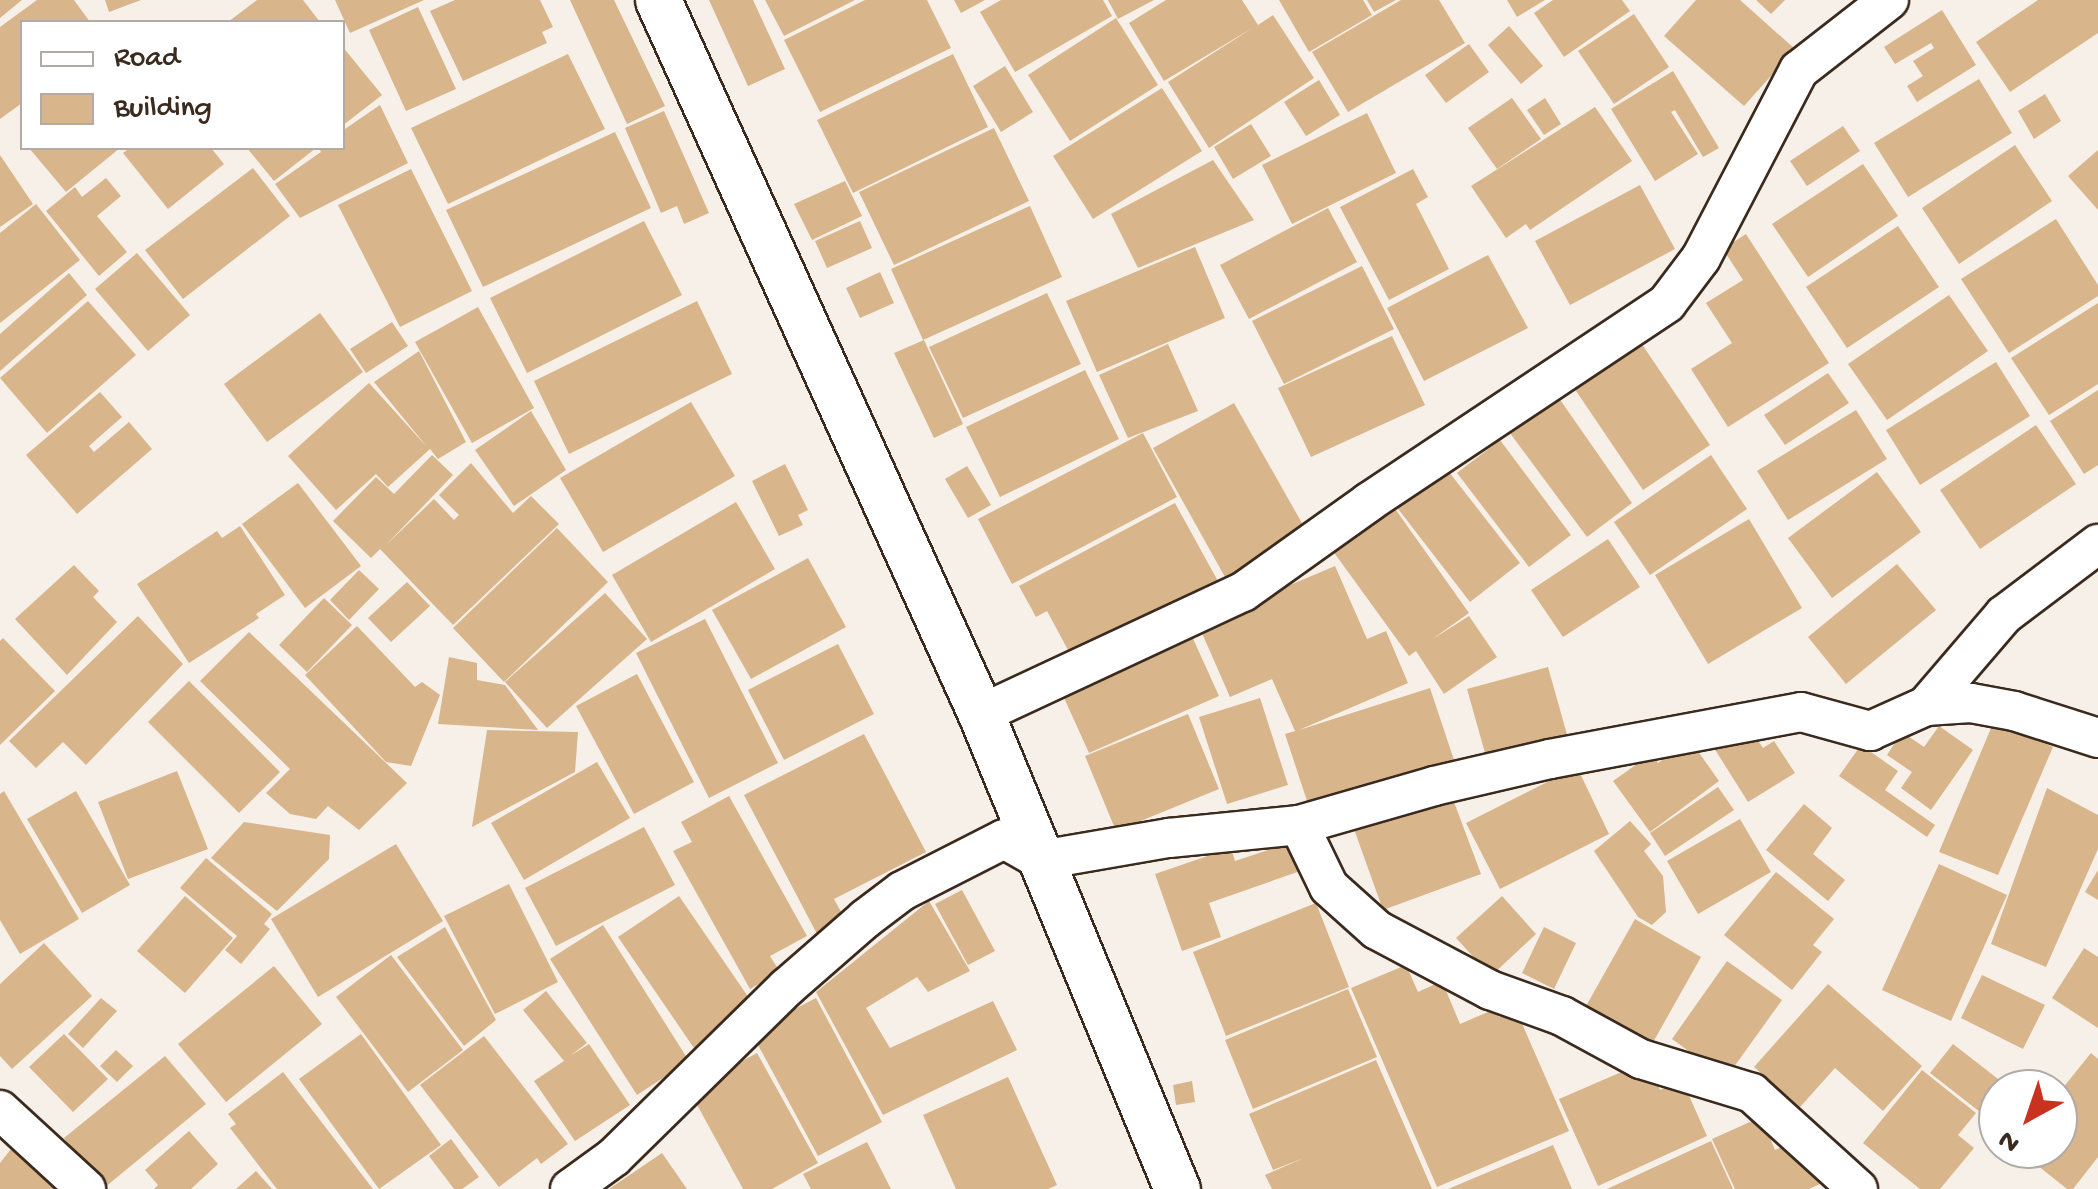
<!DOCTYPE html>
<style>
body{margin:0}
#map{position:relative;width:2098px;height:1189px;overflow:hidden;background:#f7f0e8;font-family:"Gochi Hand",sans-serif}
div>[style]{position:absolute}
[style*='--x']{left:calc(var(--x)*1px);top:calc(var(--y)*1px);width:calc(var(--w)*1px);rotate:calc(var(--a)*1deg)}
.building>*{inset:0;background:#d8b58a}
.roads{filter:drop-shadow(2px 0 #3b2a1e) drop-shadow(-2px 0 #3b2a1e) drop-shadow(0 2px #3b2a1e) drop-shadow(0 -2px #3b2a1e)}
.minor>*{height:38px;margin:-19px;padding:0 19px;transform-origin:19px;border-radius:19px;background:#fff}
.tertiary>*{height:45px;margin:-22.5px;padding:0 22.5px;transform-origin:22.5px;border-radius:22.5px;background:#fff}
span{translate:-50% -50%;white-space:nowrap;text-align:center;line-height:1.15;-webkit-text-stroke:8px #fff;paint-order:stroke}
.legend{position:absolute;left:20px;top:20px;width:325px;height:130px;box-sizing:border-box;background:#fff;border:2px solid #b1aaa5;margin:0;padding:12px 18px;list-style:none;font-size:30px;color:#3b2a1e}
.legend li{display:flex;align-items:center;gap:20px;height:50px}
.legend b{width:50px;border:2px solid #b1aaa5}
.north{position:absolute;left:1978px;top:1069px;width:100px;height:100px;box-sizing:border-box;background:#fff;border:2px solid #b1aaa5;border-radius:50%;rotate:220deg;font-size:28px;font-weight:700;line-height:40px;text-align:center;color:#3b2a1e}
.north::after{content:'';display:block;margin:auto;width:35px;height:45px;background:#c8321e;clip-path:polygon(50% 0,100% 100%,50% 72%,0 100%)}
</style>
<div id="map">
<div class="building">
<i style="clip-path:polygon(0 0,22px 0,0 18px)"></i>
<i style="clip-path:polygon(37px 0,74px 0,90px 22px,22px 22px,22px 103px,0 119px,0 27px)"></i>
<i style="clip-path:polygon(105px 0,141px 0,109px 12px)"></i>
<i style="clip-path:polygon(257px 0,303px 0,320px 22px,228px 22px)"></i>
<i style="clip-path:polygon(335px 0,424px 0,350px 33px)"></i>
<i style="clip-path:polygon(455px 0,540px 0,553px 27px,542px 32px,547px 43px,463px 81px,430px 11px)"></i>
<i style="clip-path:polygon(570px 0,614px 0,665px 106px,627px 124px)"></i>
<i style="clip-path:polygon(709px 0,753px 0,785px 69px,748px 86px)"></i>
<i style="clip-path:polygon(765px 0,855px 0,784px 36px)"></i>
<i style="clip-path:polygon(865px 0,927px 0,951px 48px,820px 112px,784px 40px)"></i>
<i style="clip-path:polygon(954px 0,985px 0,961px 13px)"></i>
<i style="clip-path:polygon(1001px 0,1103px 0,1112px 16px,1015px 72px,980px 12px)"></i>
<i style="clip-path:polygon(1108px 0,1154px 0,1118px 19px)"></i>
<i style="clip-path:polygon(1166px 0,1242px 0,1258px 25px,1273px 15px,1314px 78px,1209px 148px,1168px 82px,1254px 27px,1164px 81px,1129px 23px)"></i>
<i style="clip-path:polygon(1279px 0,1363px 0,1372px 15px,1309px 52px)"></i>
<i style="clip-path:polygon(1367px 0,1396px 0,1374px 12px)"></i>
<i style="clip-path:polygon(1401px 0,1439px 0,1465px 43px,1348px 112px,1312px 52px)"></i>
<i style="clip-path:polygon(1507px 0,1545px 0,1517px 17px)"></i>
<i style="clip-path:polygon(1553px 0,1622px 0,1630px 11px,1564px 57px,1534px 13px)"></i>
<i style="clip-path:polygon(1696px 0,1740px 0,1795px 49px,1744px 106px,1664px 36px)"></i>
<i style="clip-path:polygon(1756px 0,1785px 0,1771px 14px)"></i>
<i style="clip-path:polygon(2038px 0,2098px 0,2098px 33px,2010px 92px,1976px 42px)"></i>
<i style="clip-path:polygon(418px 7px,456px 89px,406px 111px,369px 30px)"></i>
<i style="clip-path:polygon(1942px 10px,1976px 65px,1917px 102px,1907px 86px,1923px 76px,1913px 61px,1934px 48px,1931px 43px,1895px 64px,1884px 47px)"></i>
<i style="clip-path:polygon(1634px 14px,1669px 67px,1614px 104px,1578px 51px)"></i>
<i style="clip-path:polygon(1116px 18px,1158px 85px,1070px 141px,1028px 75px)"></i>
<i style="clip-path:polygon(1509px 26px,1543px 66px,1521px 84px,1488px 45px)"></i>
<i style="clip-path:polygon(1469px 44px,1489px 72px,1446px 103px,1425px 75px)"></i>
<i style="clip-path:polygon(342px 46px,382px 95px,342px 126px)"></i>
<i style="clip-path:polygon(568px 54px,605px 129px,448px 204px,411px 128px)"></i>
<i style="clip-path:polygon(953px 54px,988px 127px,853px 193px,817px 120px)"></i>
<i style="clip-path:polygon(1005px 66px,1033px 112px,1001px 132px,973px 86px)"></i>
<i style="clip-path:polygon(1673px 71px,1719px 148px,1703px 157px,1675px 110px,1671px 112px,1698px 154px,1655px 181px,1611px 109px)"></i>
<i style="clip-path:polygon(1979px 79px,2012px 133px,1908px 197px,1874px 143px)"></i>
<i style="clip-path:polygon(1319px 80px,1340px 115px,1306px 136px,1284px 102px)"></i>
<i style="clip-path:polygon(1162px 88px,1202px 151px,1093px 219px,1053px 156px)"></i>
<i style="clip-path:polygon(2045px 94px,2061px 121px,2034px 139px,2018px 111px)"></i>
<i style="clip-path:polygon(1512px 98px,1541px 139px,1497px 169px,1468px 128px)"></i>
<i style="clip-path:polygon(1545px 98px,1561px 124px,1544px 135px,1527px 110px)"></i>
<i style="clip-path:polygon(380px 105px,408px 163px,300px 218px,275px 184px,321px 152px,319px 148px,342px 148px,342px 131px)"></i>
<i style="clip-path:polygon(1595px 107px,1632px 161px,1530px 230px,1526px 224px,1506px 238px,1471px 186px)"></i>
<i style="clip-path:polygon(664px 111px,709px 213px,684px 224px,677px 206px,661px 213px,625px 128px)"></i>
<i style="clip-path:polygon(1367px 113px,1396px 173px,1292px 224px,1262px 165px)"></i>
<i style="clip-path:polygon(1251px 124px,1271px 156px,1233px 179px,1214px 147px)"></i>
<i style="clip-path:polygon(1843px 126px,1860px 151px,1807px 186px,1790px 161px)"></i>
<i style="clip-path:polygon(994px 128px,1029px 201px,894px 265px,859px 192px)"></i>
<i style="clip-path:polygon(615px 132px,651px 208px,483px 287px,446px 210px)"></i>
<i style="clip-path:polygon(2015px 145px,2052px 201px,1959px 264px,1922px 208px)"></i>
<i style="clip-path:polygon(29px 148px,120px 148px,66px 192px)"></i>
<i style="clip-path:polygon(130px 148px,211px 148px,224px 164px,168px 209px,123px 153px)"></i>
<i style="clip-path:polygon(247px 148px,316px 148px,274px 181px)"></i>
<i style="clip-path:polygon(2098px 150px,2098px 210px,2068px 176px)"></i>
<i style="clip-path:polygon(0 155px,33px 204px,0 227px)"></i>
<i style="clip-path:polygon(1213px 160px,1254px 220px,1138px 268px,1111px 214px)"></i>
<i style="clip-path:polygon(1863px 164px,1898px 216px,1808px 277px,1772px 224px)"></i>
<i style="clip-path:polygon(253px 168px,290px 216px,183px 299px,145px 250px)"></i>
<i style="clip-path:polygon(411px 169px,472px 291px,400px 327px,338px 205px)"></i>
<i style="clip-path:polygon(1413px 169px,1428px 197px,1416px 204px,1449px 269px,1389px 300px,1340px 207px)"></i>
<i style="clip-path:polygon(106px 178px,121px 196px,97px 216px,127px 252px,99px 276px,46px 211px,75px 187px,82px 197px)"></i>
<i style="clip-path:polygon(845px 181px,862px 216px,812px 240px,794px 204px)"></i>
<i style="clip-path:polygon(1640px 185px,1675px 249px,1570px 305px,1535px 241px)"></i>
<i style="clip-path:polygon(36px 204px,80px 260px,0 323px,0 233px)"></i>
<i style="clip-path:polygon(1030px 206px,1062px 277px,923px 340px,891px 269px)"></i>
<i style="clip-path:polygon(1328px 208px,1357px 262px,1249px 319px,1220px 265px)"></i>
<i style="clip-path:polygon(2056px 219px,2098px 285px,2098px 296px,2009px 353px,1961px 279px)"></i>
<i style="clip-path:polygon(644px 221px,682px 295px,527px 373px,490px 298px)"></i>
<i style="clip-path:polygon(860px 221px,872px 248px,827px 268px,815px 241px)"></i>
<i style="clip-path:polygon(1898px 226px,1939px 287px,1847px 348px,1806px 287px)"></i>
<i style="clip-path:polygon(1746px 234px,1829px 363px,1728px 427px,1691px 369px,1732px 343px,1706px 303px,1743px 280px,1723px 249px)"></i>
<i style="clip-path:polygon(1195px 247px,1225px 318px,1097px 372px,1066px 301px)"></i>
<i style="clip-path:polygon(137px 253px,190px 315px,148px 351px,95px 289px)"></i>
<i style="clip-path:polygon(1488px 255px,1528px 328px,1424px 381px,1387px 308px)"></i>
<i style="clip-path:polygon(1362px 266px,1394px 329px,1284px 384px,1252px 321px)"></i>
<i style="clip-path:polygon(880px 272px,894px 303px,860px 318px,846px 288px)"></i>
<i style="clip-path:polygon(69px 273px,87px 295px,0 371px,0 334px)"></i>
<i style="clip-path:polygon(1047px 293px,1081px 364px,963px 418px,929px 347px)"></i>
<i style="clip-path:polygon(1949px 295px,1988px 351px,1887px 420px,1848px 364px)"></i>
<i style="clip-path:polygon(88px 301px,136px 355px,47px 433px,0 378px)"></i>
<i style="clip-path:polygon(697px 301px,732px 374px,569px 454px,534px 381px)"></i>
<i style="clip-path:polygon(2098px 303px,2098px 384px,2049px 415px,2011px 358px)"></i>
<i style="clip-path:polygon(478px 307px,534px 408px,472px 443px,415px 342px)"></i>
<i style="clip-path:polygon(320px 313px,363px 372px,267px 442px,224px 384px)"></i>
<i style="clip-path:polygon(392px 322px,408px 346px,366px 373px,350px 349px)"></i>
<i style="clip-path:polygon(1633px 331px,1710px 445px,1643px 490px,1566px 376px)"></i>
<i style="clip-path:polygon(1392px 336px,1425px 405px,1311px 457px,1278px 388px)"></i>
<i style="clip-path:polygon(924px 340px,963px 424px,934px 438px,894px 353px)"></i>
<i style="clip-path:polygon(1168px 344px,1198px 411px,1128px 438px,1099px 375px)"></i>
<i style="clip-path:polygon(419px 351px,466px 442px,438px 459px,430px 449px,388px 487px,376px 474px,336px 510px,288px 456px,369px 383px,427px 447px,374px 382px)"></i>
<i style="clip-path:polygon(1996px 362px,2030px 416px,1920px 485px,1886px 430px)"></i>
<i style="clip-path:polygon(1085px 370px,1119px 439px,1000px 497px,966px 427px)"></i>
<i style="clip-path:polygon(1828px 373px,1849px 403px,1785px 445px,1764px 415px)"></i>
<i style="clip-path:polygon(2098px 390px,2098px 465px,2084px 474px,2050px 421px)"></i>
<i style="clip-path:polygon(1554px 391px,1632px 503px,1587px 537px,1504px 425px)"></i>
<i style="clip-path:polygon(100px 392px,122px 417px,89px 446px,94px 452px,129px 422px,152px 449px,77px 514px,26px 455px)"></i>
<i style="clip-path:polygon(691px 402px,735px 476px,603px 552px,560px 478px)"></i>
<i style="clip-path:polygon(1234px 403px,1307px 532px,1225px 577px,1153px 448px)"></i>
<i style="clip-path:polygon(1856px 410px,1887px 459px,1788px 520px,1757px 471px)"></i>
<i style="clip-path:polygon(531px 411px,566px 470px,514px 506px,475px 450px)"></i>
<i style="clip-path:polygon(2036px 425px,2076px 484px,1980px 549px,1940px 490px)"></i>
<i style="clip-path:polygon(1143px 433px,1177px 497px,1012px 584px,978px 519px)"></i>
<i style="clip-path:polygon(1500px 440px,1571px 535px,1529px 567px,1457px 473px)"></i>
<i style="clip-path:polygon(432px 455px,453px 475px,386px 545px,434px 499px,454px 520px,459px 515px,439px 495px,471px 463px,513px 513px,531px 496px,559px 524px,453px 625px,380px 549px,371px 558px,333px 521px,376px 477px,394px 494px)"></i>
<i style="clip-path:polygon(1711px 455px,1747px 509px,1650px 575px,1614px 522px)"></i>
<i style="clip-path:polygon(1442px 463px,1520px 563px,1470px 602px,1392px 501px)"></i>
<i style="clip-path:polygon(785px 464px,808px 510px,798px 515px,803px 525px,779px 536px,752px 481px)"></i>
<i style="clip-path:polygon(967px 466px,991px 505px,968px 518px,945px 479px)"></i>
<i style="clip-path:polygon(1877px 472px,1921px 532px,1832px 598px,1788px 538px)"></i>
<i style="clip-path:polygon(298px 483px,361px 566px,305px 608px,242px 524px)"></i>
<i style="clip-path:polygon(736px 502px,775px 569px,651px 642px,612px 575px)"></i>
<i style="clip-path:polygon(1175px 503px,1219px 583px,1074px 661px,1047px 611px,1036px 617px,1019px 586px)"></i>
<i style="clip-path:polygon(1391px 503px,1469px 613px,1431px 640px,1469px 616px,1497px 657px,1444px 694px,1416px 651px,1409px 656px,1330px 547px)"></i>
<i style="clip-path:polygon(1749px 519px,1802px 608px,1708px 664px,1655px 575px)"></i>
<i style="clip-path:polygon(240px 526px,285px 595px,256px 614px,259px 618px,189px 663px,137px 584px,217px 531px,222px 538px)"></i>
<i style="clip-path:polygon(557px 528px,608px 582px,504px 682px,453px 628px)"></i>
<i style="clip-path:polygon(1608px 539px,1640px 587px,1563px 637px,1531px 590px)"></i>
<i style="clip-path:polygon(808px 558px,846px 627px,751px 679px,712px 610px)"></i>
<i style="clip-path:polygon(1897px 564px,1936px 610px,1846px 684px,1808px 637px)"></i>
<i style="clip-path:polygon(74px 565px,99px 591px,93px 597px,117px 622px,67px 675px,15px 619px)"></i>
<i style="clip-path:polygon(1335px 566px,1367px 639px,1386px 631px,1408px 683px,1299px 730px,1430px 688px,1455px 763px,1310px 810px,1285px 734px,1295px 731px,1272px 679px,1230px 697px,1198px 624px)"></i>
<i style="clip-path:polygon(359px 570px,379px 589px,349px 620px,330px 600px)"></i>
<i style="clip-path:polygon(407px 582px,430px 606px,391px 642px,368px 618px)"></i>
<i style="clip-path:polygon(605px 593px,647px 639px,547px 728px,505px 682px)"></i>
<i style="clip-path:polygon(324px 598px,352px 625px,307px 672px,279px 645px)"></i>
<i style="clip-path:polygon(138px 616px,183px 664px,86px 765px,63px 742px,36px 768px,9px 741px)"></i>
<i style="clip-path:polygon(705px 619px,778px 763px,709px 798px,636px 653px)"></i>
<i style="clip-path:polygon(357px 626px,415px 687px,422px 682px,440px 695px,411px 766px,386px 762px,305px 675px)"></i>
<i style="clip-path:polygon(249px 632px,407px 783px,359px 830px,328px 806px,316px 819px,290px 814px,266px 793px,290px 769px,200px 681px)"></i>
<i style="clip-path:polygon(1190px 632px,1219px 696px,1089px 753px,1060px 689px)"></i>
<i style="clip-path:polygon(3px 638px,55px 691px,0 745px,0 641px)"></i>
<i style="clip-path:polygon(838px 644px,874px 714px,784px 760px,748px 690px)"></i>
<i style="clip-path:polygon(449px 657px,477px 663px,477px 680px,505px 685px,538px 730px,438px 724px)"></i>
<i style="clip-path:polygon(1548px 667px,1568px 738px,1487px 760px,1467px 689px)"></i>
<i style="clip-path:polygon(637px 674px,694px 782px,634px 814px,576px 706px)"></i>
<i style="clip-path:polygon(189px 681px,280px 772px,239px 813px,148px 722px)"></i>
<i style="clip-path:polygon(1260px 698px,1288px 785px,1227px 804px,1199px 717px)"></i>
<i style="clip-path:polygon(1188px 714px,1219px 789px,1116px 831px,1085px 756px)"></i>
<i style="clip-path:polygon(1994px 721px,2053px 747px,1998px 875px,1939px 852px)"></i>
<i style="clip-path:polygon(1748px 726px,1763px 748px,1774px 741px,1795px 773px,1748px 802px,1714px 748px)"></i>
<i style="clip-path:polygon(1939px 726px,1973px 750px,1931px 810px,1901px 788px,1912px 772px,1887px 755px,1902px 732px,1924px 747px)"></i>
<i style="clip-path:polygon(487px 730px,578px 732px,575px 772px,472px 827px)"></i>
<i style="clip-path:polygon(864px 734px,926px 852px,834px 899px,845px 919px,817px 934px,744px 795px)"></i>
<i style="clip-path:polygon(1690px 740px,1719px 781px,1650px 832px,1613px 781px,1651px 754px,1658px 763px)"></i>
<i style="clip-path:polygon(1861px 745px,1898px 771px,1885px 790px,1935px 825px,1927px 837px,1839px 776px)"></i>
<i style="clip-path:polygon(597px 762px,630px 818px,524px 880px,491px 823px)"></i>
<i style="clip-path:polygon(1577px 767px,1609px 834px,1500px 889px,1466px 823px)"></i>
<i style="clip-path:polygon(177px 771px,208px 849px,128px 879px,98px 802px)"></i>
<i style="clip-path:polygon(1718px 787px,1734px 810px,1665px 856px,1650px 833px)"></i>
<i style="clip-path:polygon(2047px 788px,2098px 815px,2098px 849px,2046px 967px,1991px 944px)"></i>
<i style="clip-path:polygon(4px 791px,79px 919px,20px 954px,0 920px,0 794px)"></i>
<i style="clip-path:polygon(76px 791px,130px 885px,82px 913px,27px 819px)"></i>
<i style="clip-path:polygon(1451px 794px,1481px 874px,1383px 910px,1354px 829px)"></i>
<i style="clip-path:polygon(729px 796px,807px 936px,770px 956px,780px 972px,750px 989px,673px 851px,692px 842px,681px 822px)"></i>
<i style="clip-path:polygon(1804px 804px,1832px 828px,1813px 854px,1845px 880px,1828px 901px,1766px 850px)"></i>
<i style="clip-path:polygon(1740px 819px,1771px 872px,1698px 914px,1667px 861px)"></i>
<i style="clip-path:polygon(1630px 821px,1651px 844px,1644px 851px,1663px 876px,1666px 912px,1652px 925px,1638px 917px,1594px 851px)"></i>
<i style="clip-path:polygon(244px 822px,330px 835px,329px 859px,277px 911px,211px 858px)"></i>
<i style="clip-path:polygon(644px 827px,675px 885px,556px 946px,525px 888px)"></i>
<i style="clip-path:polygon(1295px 841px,1306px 869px,1209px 903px,1221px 937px,1182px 951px,1155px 874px,1231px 848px,1235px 861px)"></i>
<i style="clip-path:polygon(396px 844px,443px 921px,318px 997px,271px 919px)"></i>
<i style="clip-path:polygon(206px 858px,272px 914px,264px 924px,270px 929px,241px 964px,225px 950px,237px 936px,180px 888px)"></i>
<i style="clip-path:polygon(1939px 864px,2007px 895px,1951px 1021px,1882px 990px)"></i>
<i style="clip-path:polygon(2098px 870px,2098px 900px,2085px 892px)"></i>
<i style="clip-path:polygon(1776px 872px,1834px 919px,1813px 945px,1822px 952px,1792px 990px,1724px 935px)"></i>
<i style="clip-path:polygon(509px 884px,558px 982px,495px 1014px,444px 916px)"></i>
<i style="clip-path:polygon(962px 890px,995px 951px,968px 965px,935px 904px)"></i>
<i style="clip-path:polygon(185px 896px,233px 938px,185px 993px,137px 951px)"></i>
<i style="clip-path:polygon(679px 896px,751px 1001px,721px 1021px,727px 1030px,696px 1051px,618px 937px)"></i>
<i style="clip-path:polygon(1502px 896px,1536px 934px,1491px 976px,1456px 938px)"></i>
<i style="clip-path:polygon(929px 901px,970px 971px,928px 992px,917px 977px,866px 1008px,890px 1048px,993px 1001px,1017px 1050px,883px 1115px,816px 992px)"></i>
<i style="clip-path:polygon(1316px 903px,1349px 987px,1226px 1036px,1193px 952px)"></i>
<i style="clip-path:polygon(1635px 919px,1701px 957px,1647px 1053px,1581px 1015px)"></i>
<i style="clip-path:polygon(603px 925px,689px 1061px,637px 1095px,550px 959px)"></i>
<i style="clip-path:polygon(445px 927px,496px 1020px,464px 1046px,397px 957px)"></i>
<i style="clip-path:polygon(1544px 927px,1576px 943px,1554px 989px,1522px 973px)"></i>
<i style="clip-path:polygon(44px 943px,92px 996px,12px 1069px,0 1056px,0 984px)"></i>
<i style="clip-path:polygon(2084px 948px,2098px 957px,2098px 1028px,2052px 998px)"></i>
<i style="clip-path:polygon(391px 955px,463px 1050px,408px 1092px,336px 997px)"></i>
<i style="clip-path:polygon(1727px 961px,1782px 1000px,1726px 1078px,1672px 1039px)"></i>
<i style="clip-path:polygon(1406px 965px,1418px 992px,1442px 981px,1460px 1024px,1495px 1009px,1499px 1017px,1516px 1010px,1569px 1131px,1437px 1187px,1351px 988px)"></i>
<i style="clip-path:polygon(274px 966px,322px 1024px,226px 1102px,178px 1044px)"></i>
<i style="clip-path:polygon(1982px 975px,2045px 1005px,2023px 1049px,1961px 1018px)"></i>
<i style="clip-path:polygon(1828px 984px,1922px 1066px,1883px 1111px,1835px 1068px,1800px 1107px,1754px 1067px)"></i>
<i style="clip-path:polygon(1348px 989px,1377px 1057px,1253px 1109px,1225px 1040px)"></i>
<i style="clip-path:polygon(546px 991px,587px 1043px,570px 1056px,589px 1044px,630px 1105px,575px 1141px,534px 1081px,564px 1061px,523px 1010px)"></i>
<i style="clip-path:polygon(101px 998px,117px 1011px,83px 1048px,68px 1034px)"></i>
<i style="clip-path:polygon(816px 998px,882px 1122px,818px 1156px,751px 1032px)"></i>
<i style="clip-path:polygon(64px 1034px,108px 1079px,73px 1112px,29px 1067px)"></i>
<i style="clip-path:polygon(361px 1034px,441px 1145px,379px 1189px,299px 1079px)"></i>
<i style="clip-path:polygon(484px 1036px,568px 1144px,541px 1164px,537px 1158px,499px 1187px,420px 1085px)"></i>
<i style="clip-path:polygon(1953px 1044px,2011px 1089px,1998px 1089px,1998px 1126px,1930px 1073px)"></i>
<i style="clip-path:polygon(116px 1050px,133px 1066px,117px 1082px,100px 1066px)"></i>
<i style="clip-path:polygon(757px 1053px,818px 1163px,772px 1189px,743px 1189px,689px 1090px)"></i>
<i style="clip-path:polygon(2091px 1053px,2098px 1059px,2098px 1157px,2073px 1189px,2067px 1189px,2017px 1149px,2058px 1149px,2058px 1094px)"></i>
<i style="clip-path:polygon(165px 1056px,206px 1104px,104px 1188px,64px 1138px)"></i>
<i style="clip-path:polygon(1376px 1060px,1432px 1189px,1272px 1189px,1265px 1175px,1304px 1158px,1273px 1170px,1249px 1114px)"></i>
<i style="clip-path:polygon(1651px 1069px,1660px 1090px,1682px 1080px,1707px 1136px,1598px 1186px,1559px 1099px,1626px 1070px,1630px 1079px)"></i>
<i style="clip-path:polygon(1922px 1070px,1976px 1113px,1958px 1135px,1974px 1148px,1940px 1189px,1920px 1189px,1863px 1143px)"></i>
<i style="clip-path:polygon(283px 1072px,373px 1189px,277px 1189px,230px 1128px,236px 1124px,228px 1114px)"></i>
<i style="clip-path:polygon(1008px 1077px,1057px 1185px,1048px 1189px,956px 1189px,923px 1115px)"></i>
<i style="clip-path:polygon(1192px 1081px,1195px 1102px,1176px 1105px,1173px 1085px)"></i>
<i style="clip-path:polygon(1761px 1117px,1775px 1150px,1799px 1139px,1820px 1184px,1809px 1189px,1735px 1189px,1712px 1139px)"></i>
<i style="clip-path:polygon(189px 1131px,218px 1164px,191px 1189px,154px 1189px,158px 1185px,145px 1170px)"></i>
<i style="clip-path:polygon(451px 1139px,479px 1177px,462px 1189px,454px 1189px,429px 1156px)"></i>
<i style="clip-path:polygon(1711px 1141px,1733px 1189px,1607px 1189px)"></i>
<i style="clip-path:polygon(867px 1142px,891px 1189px,811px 1189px,803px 1174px)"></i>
<i style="clip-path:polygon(1553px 1145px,1572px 1189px,1448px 1189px)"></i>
<i style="clip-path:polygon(11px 1149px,58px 1189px,0 1189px,0 1163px)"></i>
<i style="clip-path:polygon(662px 1153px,687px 1189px,609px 1189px)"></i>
<i style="clip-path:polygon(256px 1171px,272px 1189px,236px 1189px)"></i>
</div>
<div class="roads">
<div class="minor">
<i style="--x:1926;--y:706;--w:120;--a:-49.4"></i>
<i style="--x:2004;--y:615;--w:118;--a:-37.1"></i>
<i style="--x:981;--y:714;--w:289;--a:-25"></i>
<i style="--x:1243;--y:592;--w:155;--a:-35.5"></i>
<i style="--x:1369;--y:502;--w:358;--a:-33.7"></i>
<i style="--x:1667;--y:303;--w:56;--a:-52.9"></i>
<i style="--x:1701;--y:258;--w:212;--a:-62.5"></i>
<i style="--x:1799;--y:70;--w:114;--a:-37.9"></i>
<i style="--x:1299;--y:825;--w:69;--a:64.2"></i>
<i style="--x:1329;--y:887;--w:64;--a:41.9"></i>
<i style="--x:1377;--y:930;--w:128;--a:28"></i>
<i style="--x:1490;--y:990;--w:77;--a:19.9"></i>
<i style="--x:1562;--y:1016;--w:90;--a:28.6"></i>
<i style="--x:1641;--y:1059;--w:116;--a:17"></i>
<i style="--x:1752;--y:1093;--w:143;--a:42.2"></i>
<i style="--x:0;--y:1110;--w:117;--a:42.6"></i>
<i style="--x:570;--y:1189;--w:54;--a:-36"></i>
<i style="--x:614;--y:1157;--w:241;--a:-44.5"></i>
<i style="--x:786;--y:988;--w:105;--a:-41.1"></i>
<i style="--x:865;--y:919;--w:46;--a:-37.1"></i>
<i style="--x:902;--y:891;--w:114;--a:-27"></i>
<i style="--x:1004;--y:839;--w:43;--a:29.6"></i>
<i style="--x:1041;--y:860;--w:130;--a:-9.8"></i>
<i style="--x:1169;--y:838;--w:131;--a:-5.7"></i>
<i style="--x:1299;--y:825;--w:141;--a:-16.1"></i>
<i style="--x:1434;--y:786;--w:119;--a:-13.1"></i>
<i style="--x:1550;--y:759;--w:255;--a:-10.6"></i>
<i style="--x:1801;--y:712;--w:72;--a:15.4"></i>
<i style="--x:1870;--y:731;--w:61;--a:-24.1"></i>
<i style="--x:1926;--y:706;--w:45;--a:-3.8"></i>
<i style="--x:1971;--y:703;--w:44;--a:10.5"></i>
<i style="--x:2014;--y:711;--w:88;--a:17.8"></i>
</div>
<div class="tertiary">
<i style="--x:658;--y:0;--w:784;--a:65.66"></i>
<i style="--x:981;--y:714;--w:514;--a:67.58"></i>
</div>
</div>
<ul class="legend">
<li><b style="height:12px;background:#fff"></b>Road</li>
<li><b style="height:28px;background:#d8b58a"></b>Building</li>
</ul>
<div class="north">N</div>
</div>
